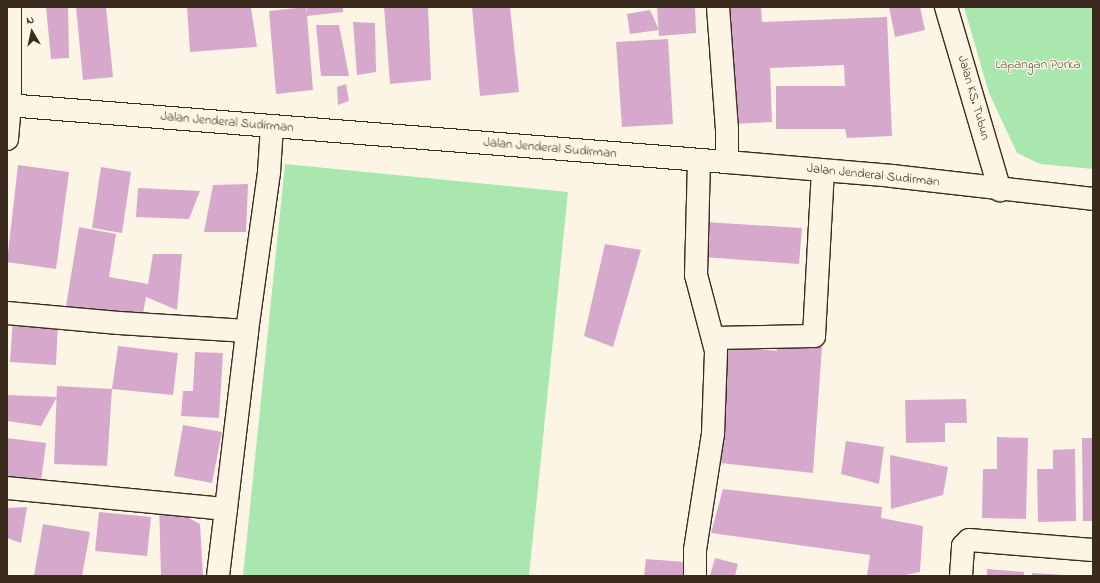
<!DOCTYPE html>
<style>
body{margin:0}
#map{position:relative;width:1100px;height:583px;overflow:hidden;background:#fcf5e5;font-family:"Indie Flower",sans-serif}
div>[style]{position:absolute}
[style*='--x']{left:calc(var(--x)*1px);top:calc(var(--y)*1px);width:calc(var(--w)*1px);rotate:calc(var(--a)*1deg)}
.green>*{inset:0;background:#a9e7ae}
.building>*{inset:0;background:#d6a9cc}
.roads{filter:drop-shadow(1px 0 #3b2a1e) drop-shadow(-1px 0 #3b2a1e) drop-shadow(0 1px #3b2a1e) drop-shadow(0 -1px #3b2a1e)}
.minor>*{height:22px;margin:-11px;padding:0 11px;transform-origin:11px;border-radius:11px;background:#fcf5e5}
.major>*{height:22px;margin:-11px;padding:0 11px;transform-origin:11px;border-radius:11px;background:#fcf5e5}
span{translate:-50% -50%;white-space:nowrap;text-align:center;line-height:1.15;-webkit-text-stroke:3px #fcf5e5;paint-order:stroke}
.park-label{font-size:13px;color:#565942}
.street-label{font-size:13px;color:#3b2a1e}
.frame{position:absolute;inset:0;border:8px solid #3b2a1e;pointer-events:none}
.north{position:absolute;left:12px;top:12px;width:40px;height:40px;-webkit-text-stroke:3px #fcf5e5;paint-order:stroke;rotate:351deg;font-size:11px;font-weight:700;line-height:16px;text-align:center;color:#3b2a1e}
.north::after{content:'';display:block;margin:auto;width:14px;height:18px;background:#3b2a1e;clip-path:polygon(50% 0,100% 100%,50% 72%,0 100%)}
</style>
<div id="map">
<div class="green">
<i style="clip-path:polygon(964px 7px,1093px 7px,1093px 169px,1040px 164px,1017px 153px,989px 93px)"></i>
<i style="clip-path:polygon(285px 164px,568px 192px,529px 576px,243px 576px)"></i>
</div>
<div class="building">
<i style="clip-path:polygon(46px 7px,68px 7px,69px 58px,51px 59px)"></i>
<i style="clip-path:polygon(76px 7px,106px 7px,113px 77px,83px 80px)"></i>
<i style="clip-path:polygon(187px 7px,260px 7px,251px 8px,257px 47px,190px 52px)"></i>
<i style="clip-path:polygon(306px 7px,307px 14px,307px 7px,343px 7px,343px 12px,307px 16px,313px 90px,276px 94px,269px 11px)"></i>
<i style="clip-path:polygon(384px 7px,428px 7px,431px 80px,390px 84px)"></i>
<i style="clip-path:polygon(472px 7px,510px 7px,519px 92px,480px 96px)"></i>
<i style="clip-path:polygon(657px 7px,695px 7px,696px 33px,659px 36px)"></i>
<i style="clip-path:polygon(728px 7px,761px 7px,762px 22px,887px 17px,892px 136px,847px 138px,845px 129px,776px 129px,776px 86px,845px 86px,844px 65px,770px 68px,772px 122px,733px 124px)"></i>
<i style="clip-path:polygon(889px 7px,920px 7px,925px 30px,895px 37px)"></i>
<i style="clip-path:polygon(650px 10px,659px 30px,630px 34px,627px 14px)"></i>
<i style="clip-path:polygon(353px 22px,375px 23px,376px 72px,357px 75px)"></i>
<i style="clip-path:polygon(316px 25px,339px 25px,349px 76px,321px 76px)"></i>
<i style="clip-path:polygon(668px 39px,673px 124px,622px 127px,616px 42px)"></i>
<i style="clip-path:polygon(346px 84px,349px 101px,338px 105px,337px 87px)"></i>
<i style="clip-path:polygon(18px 165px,69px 172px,56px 269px,7px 262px)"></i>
<i style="clip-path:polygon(101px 167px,131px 172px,122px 233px,92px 228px)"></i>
<i style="clip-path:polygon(248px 184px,246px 232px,204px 232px,213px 185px)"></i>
<i style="clip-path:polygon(138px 188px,200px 191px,189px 219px,136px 217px)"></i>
<i style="clip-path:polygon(706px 222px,802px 228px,799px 264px,703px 257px)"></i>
<i style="clip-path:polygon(79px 227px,116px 234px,109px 277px,148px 284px,153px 254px,182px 254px,177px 310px,146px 297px,142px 319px,66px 306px)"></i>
<i style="clip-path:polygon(605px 244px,641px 250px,613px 347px,584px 336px)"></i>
<i style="clip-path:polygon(13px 318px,58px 321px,56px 365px,10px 362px)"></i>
<i style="clip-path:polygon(775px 342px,822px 347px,813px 473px,720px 463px,728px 345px,777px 351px)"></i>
<i style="clip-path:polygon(118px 346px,178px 353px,173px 395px,112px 389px)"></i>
<i style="clip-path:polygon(195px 352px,223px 353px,219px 418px,181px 416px,183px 391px,193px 391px)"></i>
<i style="clip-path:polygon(57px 386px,112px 389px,107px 466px,54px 464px)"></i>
<i style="clip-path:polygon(7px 395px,57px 397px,41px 426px,7px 421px)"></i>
<i style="clip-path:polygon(966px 399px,967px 423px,945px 423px,945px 442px,906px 443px,905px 400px)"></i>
<i style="clip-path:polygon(183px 425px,222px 432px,212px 483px,174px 476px)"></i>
<i style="clip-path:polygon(997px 437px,1028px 438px,1026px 519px,982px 518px,983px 469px,997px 469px)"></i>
<i style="clip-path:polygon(7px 438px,46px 443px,41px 481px,7px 477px)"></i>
<i style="clip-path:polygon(1082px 438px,1093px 438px,1093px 521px,1083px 521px)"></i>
<i style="clip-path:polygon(846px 441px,884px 447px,879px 484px,841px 474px)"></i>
<i style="clip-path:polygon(1075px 449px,1076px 521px,1038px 522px,1037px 469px,1053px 469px,1053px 450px)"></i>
<i style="clip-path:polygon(890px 455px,948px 467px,943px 495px,891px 509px)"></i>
<i style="clip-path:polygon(723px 489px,882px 507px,881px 518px,923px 526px,920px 572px,900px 576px,867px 576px,870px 555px,711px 533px)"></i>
<i style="clip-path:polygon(159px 502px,200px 524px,203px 576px,161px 576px)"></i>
<i style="clip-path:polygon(27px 507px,21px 543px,7px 538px,7px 508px)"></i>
<i style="clip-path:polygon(99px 512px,151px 517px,147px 556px,95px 551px)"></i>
<i style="clip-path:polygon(43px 524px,90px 532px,82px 576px,34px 576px)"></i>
<i style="clip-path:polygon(715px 558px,738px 564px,735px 576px,710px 576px)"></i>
<i style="clip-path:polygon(646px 559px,685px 562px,685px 576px,644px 576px)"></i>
<i style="clip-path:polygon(987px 569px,1024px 572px,1024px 576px,987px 576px)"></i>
<i style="clip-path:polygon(1032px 573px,1066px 575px,1066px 576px,1032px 576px)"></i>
</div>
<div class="roads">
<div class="minor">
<i style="--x:718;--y:7;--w:122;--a:85.8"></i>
<i style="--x:727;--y:129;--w:33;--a:90"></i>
<i style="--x:946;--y:7;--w:191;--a:73.6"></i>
<i style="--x:7;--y:139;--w:33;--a:-85"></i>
<i style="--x:10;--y:106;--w:99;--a:-90"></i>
<i style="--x:7;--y:313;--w:112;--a:5.1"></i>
<i style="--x:119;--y:323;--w:128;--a:3.6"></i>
<i style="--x:713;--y:338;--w:101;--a:-1.1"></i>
<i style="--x:814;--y:336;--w:165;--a:-86.9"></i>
<i style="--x:7;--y:488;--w:220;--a:5.5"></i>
<i style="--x:218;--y:576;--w:247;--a:-83.2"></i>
<i style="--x:247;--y:331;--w:161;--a:-82.1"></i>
<i style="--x:269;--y:172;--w:45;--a:-86.2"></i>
<i style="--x:695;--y:576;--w:26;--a:-90"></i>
<i style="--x:695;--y:550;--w:117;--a:-81.2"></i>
<i style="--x:713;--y:434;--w:83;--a:-87.9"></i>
<i style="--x:716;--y:351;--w:79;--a:-104.7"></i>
<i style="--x:696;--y:275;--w:114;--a:-88.5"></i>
<i style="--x:961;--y:576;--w:30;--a:-86"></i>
<i style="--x:963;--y:546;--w:8;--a:-45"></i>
<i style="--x:969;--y:540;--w:124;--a:4.6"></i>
</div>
<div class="major">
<i style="--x:7;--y:105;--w:722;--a:4.53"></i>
<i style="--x:727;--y:162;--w:166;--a:4.8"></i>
<i style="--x:892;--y:176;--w:202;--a:6.5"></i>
</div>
</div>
<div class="park-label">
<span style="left:1038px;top:65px">Lapangan Porka</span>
</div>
<div class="street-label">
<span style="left:973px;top:98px;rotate:74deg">Jalan KS. Tubun</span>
<span style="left:227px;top:123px;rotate:5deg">Jalan Jenderal Sudirman</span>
<span style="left:550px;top:149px;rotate:5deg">Jalan Jenderal Sudirman</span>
<span style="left:873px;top:176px;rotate:6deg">Jalan Jenderal Sudirman</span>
</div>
<div class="frame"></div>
<div class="north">N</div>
</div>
